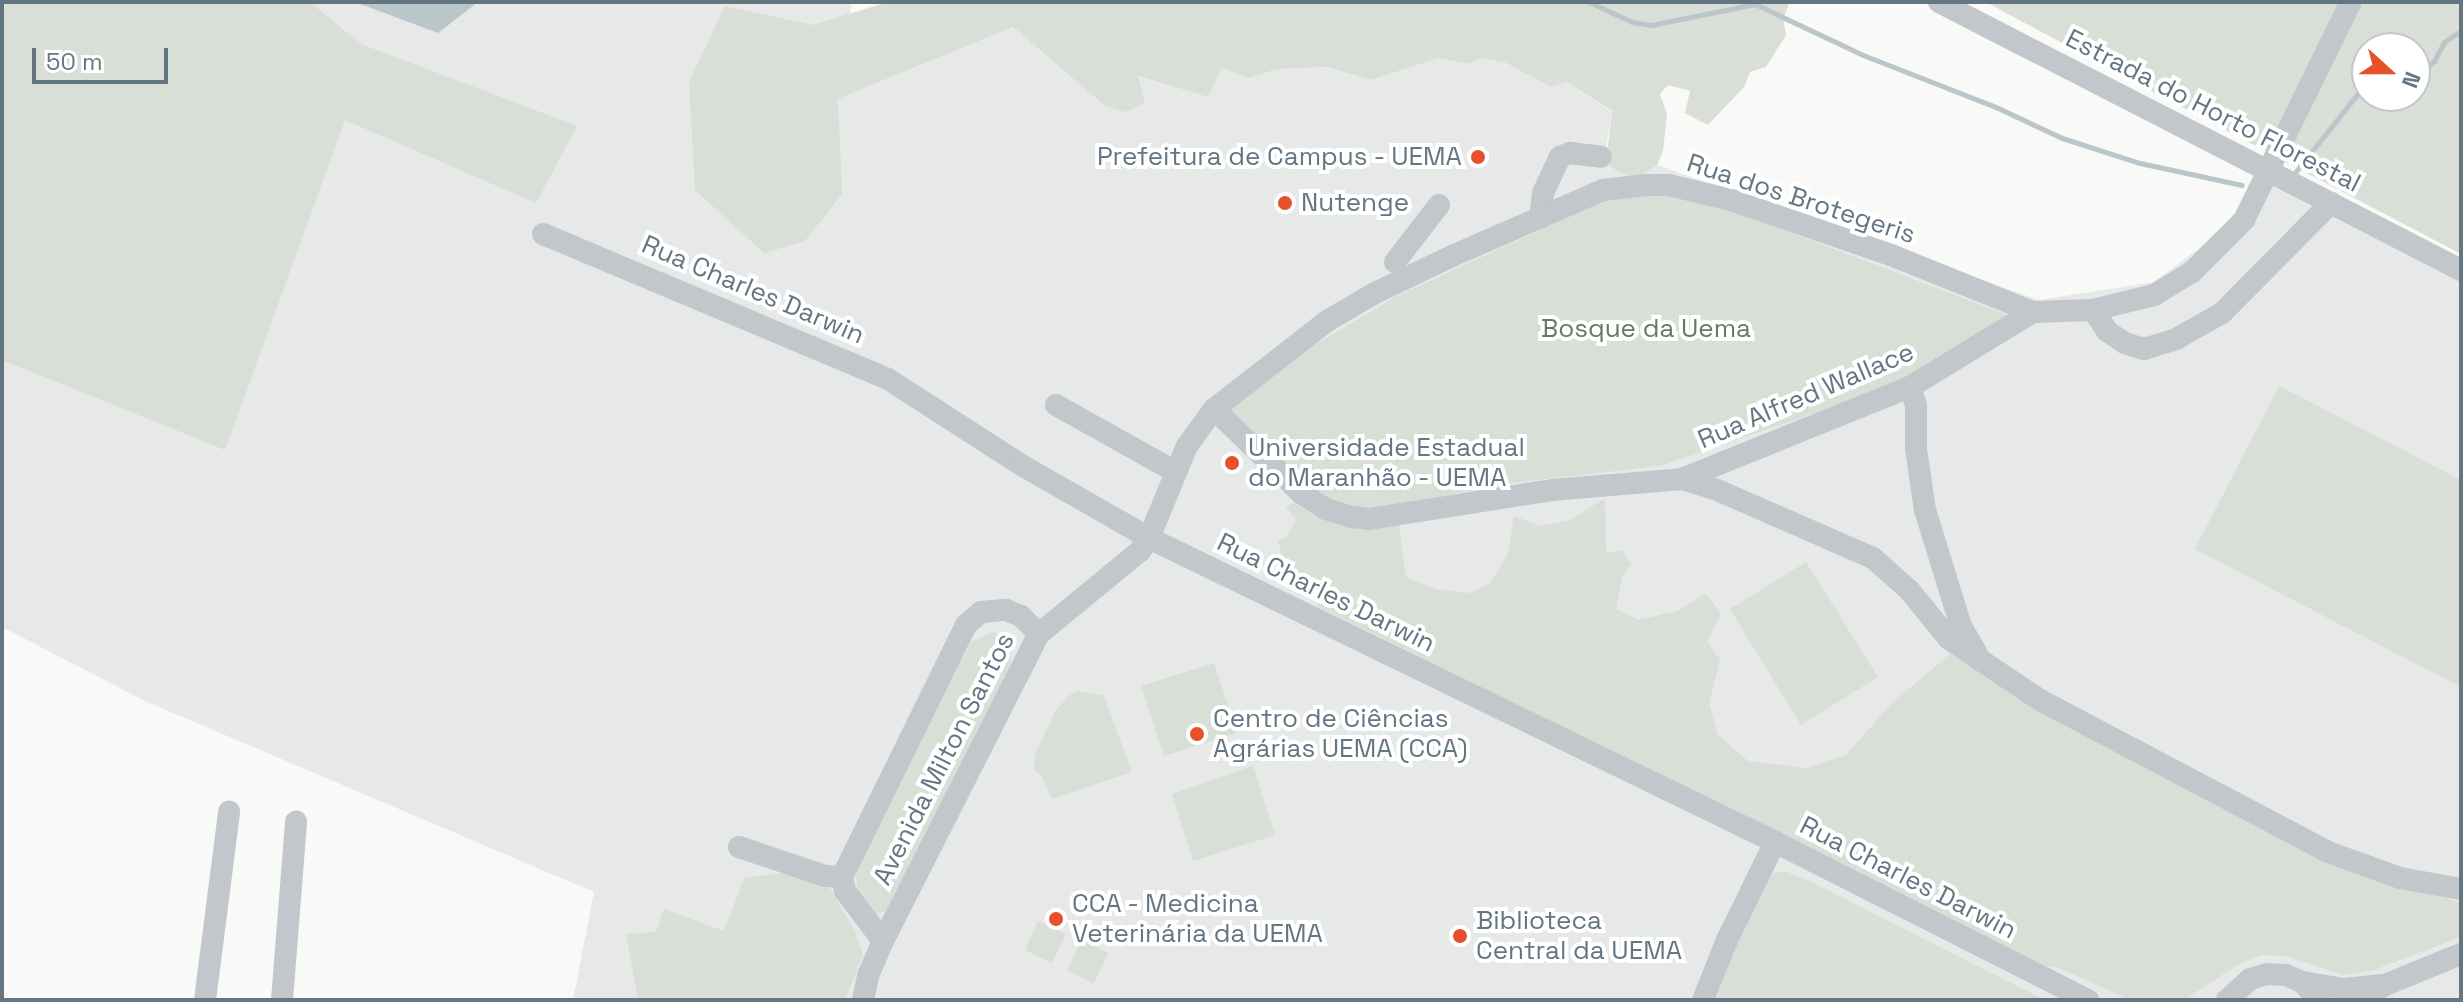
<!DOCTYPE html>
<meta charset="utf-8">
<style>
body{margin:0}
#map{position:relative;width:2463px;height:1002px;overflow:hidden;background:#f9f9f7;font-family:"Space Grotesk",sans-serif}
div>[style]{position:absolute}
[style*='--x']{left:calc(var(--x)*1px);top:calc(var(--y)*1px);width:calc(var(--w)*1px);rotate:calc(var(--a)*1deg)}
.built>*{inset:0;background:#e7e8e8}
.green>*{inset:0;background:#d9ded6}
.water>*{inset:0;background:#bac6ca}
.stream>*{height:5px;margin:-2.5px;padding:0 2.5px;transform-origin:2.5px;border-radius:2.5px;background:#bac6ca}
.minor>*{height:22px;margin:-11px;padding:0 11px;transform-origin:11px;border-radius:11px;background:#c2c7cb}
.dots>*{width:22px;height:22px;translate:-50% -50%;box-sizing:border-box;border:4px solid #fff;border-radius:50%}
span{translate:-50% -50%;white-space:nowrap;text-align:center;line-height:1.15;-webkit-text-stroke:8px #fff;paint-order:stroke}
.street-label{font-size:26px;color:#647682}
.poi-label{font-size:26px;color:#647682}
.right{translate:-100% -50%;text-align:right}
.left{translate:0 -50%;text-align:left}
.park-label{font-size:26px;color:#677a63}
.frame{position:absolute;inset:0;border:4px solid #647682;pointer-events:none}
.north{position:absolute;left:2351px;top:32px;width:80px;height:80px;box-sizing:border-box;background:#fff;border:2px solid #c1c8cd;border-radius:50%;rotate:111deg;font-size:22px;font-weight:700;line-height:32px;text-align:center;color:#647682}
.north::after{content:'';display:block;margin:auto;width:28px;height:36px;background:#e6502a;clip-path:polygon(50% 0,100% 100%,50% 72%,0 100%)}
.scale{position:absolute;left:32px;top:48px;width:136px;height:36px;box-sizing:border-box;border:4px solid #647682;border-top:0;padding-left:10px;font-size:24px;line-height:28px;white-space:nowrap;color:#647682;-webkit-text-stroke:6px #fff;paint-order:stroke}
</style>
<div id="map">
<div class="built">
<i style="clip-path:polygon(2px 2px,852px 2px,838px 99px,1013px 27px,1105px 106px,1137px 76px,1208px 97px,1222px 68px,1267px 73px,1279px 69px,1326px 67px,1373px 80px,1439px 58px,1467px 64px,1484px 58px,1506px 63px,1551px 87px,1567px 82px,1612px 112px,1606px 147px,1637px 178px,1657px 165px,2039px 300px,2154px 282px,2210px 240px,2281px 174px,2461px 266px,2461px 1000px,573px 1000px,594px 892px,145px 701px,2px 627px)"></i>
</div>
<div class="green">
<i style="clip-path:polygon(2px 2px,310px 2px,361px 44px,577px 126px,536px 203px,345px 120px,225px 450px,2px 360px)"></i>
<i style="clip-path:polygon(888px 2px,1790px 2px,1783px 18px,1786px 35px,1766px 67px,1750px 72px,1744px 87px,1708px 125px,1685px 113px,1690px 91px,1668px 85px,1660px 94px,1667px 114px,1663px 151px,1657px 165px,1637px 178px,1618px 172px,1606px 162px,1612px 111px,1567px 82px,1551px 87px,1506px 63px,1484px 58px,1467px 64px,1439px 58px,1372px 80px,1326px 67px,1279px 69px,1248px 78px,1222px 68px,1208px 97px,1138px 76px,1145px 103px,1126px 112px,1105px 106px,1013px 27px,838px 99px,842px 194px,805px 241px,764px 253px,695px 190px,689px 82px,725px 6px,813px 25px)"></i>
<i style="clip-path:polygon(evenodd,1986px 2px,2461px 2px,2461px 254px,2149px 90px,1986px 2px,2367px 48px,2415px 48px,2415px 96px,2367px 96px,2367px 48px)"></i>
<i style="clip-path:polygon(1672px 193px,1716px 204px,2007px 315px,1893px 386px,1660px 466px,1512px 483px,1379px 508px,1345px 509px,1316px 499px,1229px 410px,1283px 364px,1395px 297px,1616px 195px)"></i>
<i style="clip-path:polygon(2279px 386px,2461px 480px,2459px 686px,2195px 549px)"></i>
<i style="clip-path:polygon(1605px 498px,1606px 553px,1622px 550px,1631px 564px,1622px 577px,1616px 609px,1638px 620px,1678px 611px,1705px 593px,1721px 613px,1707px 641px,1720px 660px,1709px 703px,1718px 735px,1748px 761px,1807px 768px,1846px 755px,1891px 704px,1950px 654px,2035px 705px,2435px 894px,2461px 903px,2461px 937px,2371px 971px,2344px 975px,2286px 956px,2261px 955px,2239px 964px,2185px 999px,2130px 1000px,2057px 967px,2045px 966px,1317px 606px,1322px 595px,1285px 566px,1278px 541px,1286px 537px,1296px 520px,1286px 507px,1294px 502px,1319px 518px,1357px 528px,1399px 525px,1406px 577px,1436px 589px,1470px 593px,1490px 583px,1508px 554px,1514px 516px,1540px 526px,1570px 520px)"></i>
<i style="clip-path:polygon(1806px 562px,1878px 677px,1801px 725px,1730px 609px)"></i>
<i style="clip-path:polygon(993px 632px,1006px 637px,1011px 645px,1010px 674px,885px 912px,873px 914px,857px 888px,856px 866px,971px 642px)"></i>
<i style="clip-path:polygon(1214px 663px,1237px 733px,1164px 756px,1141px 686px)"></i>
<i style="clip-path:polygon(1077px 691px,1104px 696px,1132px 772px,1052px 799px,1042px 777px,1034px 770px,1035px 754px,1055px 712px,1068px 696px)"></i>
<i style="clip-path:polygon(1253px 766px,1275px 835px,1193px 861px,1172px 794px)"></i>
<i style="clip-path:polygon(1785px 871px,1809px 881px,2045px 1000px,1716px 1000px,1735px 946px,1769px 880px,1773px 873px)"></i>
<i style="clip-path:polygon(783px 873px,827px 883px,855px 931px,863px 955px,845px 1000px,638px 1000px,626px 934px,656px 932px,664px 909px,724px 931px,744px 878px)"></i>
<i style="clip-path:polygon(1038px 921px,1066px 934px,1052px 963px,1025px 950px)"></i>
<i style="clip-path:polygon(1082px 939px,1108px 953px,1094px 984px,1067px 970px)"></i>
</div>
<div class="water">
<i style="clip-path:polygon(355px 2px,478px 2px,438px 33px)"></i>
</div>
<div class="stream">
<i style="--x:1589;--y:2;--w:47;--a:24.9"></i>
<i style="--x:1632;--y:22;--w:19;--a:9"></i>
<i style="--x:1651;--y:25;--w:106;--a:-11.4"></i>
<i style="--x:1755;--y:4;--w:119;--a:25.3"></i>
<i style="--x:1863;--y:55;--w:145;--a:21.4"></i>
<i style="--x:1998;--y:108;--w:71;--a:25.1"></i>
<i style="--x:2062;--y:138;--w:82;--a:17.8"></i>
<i style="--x:2140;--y:163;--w:104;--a:12.2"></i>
<i style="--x:2415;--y:75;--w:24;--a:-36"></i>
<i style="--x:2434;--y:61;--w:21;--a:-62"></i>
<i style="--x:2444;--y:42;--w:20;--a:-33"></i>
<i style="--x:2293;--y:175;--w:119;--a:-51.5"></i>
</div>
<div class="minor">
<i style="--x:1939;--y:2;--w:587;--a:27.18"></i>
<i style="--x:1540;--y:218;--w:25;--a:-83"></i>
<i style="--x:1543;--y:193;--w:40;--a:-65"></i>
<i style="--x:1560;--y:157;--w:11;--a:-22"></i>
<i style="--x:1570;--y:153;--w:31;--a:7"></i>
<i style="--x:543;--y:234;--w:374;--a:22.8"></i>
<i style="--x:888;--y:379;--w:161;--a:32.8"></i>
<i style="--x:1023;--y:466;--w:145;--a:29.7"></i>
<i style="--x:1149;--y:538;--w:696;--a:25.9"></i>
<i style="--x:1775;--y:842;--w:351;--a:26.8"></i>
<i style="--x:1395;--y:262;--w:72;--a:-52.3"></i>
<i style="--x:2093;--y:310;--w:25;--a:56"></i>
<i style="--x:2107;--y:331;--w:22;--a:34"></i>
<i style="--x:2125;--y:343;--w:20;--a:18"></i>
<i style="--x:2144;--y:349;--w:34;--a:-17"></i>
<i style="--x:2176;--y:339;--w:53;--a:-29.5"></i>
<i style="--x:2222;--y:313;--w:155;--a:-45.3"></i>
<i style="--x:1910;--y:387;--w:20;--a:72"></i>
<i style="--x:1916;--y:406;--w:43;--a:90"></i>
<i style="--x:1916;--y:449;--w:62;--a:81.6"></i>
<i style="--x:1925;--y:510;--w:121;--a:72.8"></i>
<i style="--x:1961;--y:626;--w:32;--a:60"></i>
<i style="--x:1056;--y:405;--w:137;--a:29.2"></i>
<i style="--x:1214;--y:409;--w:121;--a:44"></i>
<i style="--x:1301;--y:493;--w:30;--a:33"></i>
<i style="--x:1326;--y:509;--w:28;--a:17"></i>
<i style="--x:1353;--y:517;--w:16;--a:7"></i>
<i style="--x:1369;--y:519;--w:185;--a:-9"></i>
<i style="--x:1552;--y:490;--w:130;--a:-4.8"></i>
<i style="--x:1682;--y:479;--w:34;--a:17"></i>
<i style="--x:1715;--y:489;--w:172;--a:23.6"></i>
<i style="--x:1873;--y:558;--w:48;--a:41.6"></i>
<i style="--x:1909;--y:590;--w:63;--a:50.8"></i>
<i style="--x:1949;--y:639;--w:110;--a:33.8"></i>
<i style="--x:2040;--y:700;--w:326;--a:27.8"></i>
<i style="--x:2328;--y:852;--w:77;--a:19.9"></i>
<i style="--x:2400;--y:878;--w:62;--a:10.2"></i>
<i style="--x:1682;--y:479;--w:246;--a:-22"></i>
<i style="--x:1910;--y:387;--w:144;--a:-31.4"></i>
<i style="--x:739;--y:847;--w:91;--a:18.6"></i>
<i style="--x:825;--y:876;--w:17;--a:3"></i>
<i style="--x:883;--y:941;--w:63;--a:-127.2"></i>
<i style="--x:845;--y:891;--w:14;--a:-102"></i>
<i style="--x:842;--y:877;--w:281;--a:-63.8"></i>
<i style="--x:966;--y:625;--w:20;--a:-41"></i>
<i style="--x:981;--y:612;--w:25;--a:-5"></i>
<i style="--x:1006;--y:610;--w:16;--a:22"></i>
<i style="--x:1021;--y:616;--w:25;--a:45"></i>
<i style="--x:2303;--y:982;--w:42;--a:9.7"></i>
<i style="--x:2344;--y:989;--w:36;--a:-6"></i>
<i style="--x:205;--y:1000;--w:190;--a:-82.7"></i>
<i style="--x:282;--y:1000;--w:179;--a:-85.5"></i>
<i style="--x:863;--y:1000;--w:25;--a:-78"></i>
<i style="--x:868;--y:976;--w:38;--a:-67"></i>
<i style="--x:883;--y:941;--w:344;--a:-63.1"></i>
<i style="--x:1039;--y:634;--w:131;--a:-39.4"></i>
<i style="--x:1140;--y:551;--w:16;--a:-55"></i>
<i style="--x:1149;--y:538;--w:100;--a:-67.6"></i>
<i style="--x:1187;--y:446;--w:46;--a:-53.9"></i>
<i style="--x:1214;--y:409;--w:143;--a:-37.9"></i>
<i style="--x:1327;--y:321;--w:53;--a:-30.4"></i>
<i style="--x:1373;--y:294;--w:88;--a:-25.7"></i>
<i style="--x:1452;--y:256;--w:165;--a:-23.6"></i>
<i style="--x:1603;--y:190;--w:44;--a:-6.5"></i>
<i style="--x:1647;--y:185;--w:22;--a:0"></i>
<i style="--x:1669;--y:185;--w:64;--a:13.6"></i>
<i style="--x:1731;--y:200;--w:169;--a:19"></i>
<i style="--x:1891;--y:255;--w:153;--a:21.9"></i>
<i style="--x:2033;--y:312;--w:60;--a:-1.9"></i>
<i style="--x:2093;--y:310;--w:63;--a:-13.8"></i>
<i style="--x:2154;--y:295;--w:44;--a:-31.2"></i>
<i style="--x:2192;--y:272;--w:74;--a:-45"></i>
<i style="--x:2244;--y:220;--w:243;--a:-63.9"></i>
<i style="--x:1703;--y:1000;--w:65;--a:-68.2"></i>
<i style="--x:1727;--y:940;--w:109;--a:-63.9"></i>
<i style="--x:2227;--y:1000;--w:31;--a:-42"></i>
<i style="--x:2250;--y:979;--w:18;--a:-16"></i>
<i style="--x:2267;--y:974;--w:19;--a:3"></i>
<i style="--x:2286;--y:975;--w:17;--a:24"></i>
<i style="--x:2302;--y:982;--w:25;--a:47"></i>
<i style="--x:2362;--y:1000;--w:27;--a:-33"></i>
<i style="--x:2385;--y:985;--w:82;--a:-22.2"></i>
</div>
<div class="dots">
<i style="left:1478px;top:157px;background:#e6502a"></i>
<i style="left:1285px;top:203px;background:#e6502a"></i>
<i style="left:1232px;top:463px;background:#e6502a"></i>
<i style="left:1197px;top:734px;background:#e6502a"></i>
<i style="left:1056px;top:919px;background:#e6502a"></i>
<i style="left:1460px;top:936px;background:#e6502a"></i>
</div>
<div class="street-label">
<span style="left:2213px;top:111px;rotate:27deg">Estrada do Horto Florestal</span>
<span style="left:1801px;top:199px;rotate:18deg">Rua dos Brotegeris</span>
<span style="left:753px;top:290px;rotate:23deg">Rua Charles Darwin</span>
<span style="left:1806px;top:396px;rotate:-23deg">Rua Alfred Wallace</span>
<span style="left:1326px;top:593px;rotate:26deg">Rua Charles Darwin</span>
<span style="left:944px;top:759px;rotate:-63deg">Avenida Milton Santos</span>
<span style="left:1908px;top:878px;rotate:27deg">Rua Charles Darwin</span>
</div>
<div class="poi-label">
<span class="right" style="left:1462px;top:157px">Prefeitura de Campus - UEMA</span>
<span class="left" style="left:1301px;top:203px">Nutenge</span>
<span class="left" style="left:1248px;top:463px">Universidade Estadual<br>do Maranhão - UEMA</span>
<span class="left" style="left:1213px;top:734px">Centro de Ciências<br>Agrárias UEMA (CCA)</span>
<span class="left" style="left:1072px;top:919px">CCA - Medicina<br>Veterinária da UEMA</span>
<span class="left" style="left:1476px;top:936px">Biblioteca<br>Central da UEMA</span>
</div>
<div class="park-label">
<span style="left:1646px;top:329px">Bosque da Uema</span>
</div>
<div class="frame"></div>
<div class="north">N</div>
<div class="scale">50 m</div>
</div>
